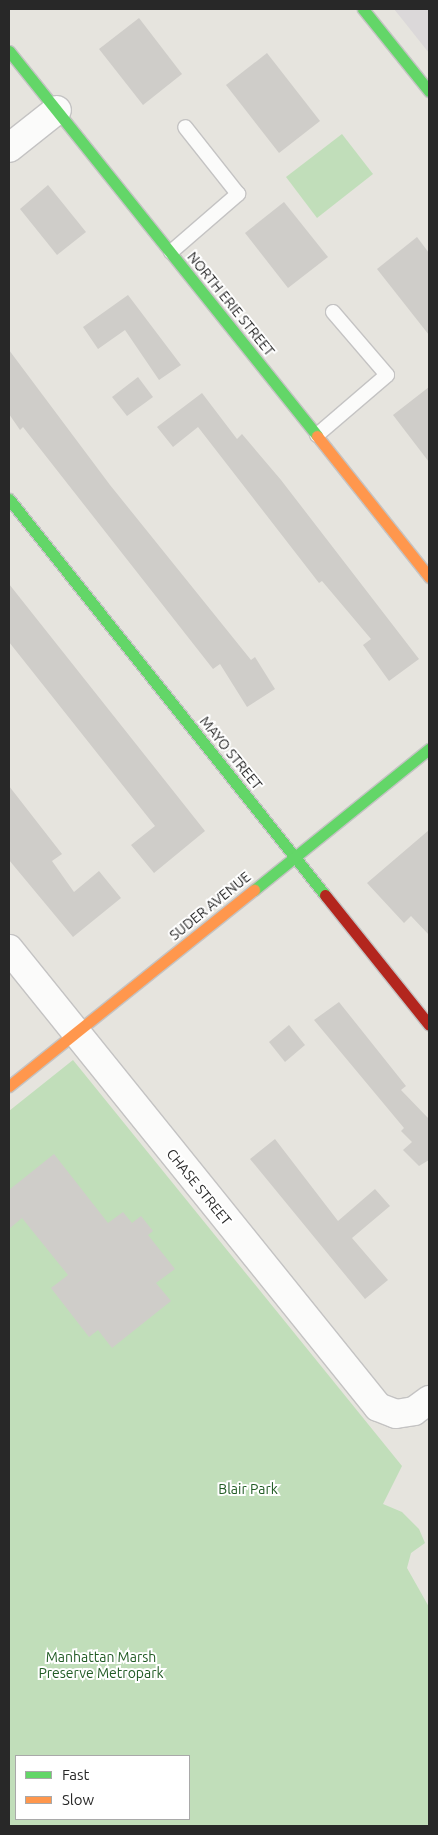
<!DOCTYPE html>
<style>
body{margin:0}
#map{position:relative;width:438px;height:1835px;overflow:hidden;background:#e6e4de;font-family:Ubuntu,sans-serif}
div>[style]{position:absolute}
[style*='--x']{left:calc(var(--x)*1px);top:calc(var(--y)*1px);width:calc(var(--w)*1px);rotate:calc(var(--a)*1deg)}
.industrial>*{inset:0;background:#dbd8d9}
.green>*{inset:0;background:#c1deba}
.building>*{inset:0;background:#cfcdc9}
.roads{filter:drop-shadow(1px 0 #c4c3c3) drop-shadow(-1px 0 #c4c3c3) drop-shadow(0 1px #c4c3c3) drop-shadow(0 -1px #c4c3c3)}
.lane>*{height:14px;margin:-7px;padding:0 7px;transform-origin:7px;border-radius:7px;background:#fbfbfa}
.street>*{height:28px;margin:-14px;padding:0 14px;transform-origin:14px;border-radius:14px;background:#fbfbfa}
.fast>*{height:11px;margin:-5.5px;padding:0 5.5px;transform-origin:5.5px;border-radius:5.5px;background:#63d668}
.slow>*{height:11px;margin:-5.5px;padding:0 5.5px;transform-origin:5.5px;border-radius:5.5px;background:#ff974d}
.jam>*{height:11px;margin:-5.5px;padding:0 5.5px;transform-origin:5.5px;border-radius:5.5px;background:#b3261e}
span{translate:-50% -50%;white-space:nowrap;text-align:center;line-height:1.15;-webkit-text-stroke:4px #fff;paint-order:stroke}
.street-label{font-size:14px;color:#282828}
.park-label{font-size:14px;color:#215b24}
.frame{position:absolute;inset:0;border:10px solid #282828;pointer-events:none}
.legend{position:absolute;left:15px;top:1755px;width:175px;height:65px;box-sizing:border-box;background:#fff;border:1px solid #a9a9a9;margin:0;padding:6px 9px;list-style:none;font-size:15px;color:#282828}
.legend li{display:flex;align-items:center;gap:10px;height:25px}
.legend b{width:25px;border:1px solid #a9a9a9}
</style>
<div id="map">
<div class="industrial">
<i style="clip-path:polygon(394px 9px,429px 9px,429px 53px)"></i>
</div>
<div class="green">
<i style="clip-path:polygon(342px 134px,373px 174px,317px 218px,286px 177px)"></i>
<i style="clip-path:polygon(evenodd,73px 1060px,402px 1466px,383px 1504px,402px 1512px,419px 1529px,425px 1543px,411px 1553px,407px 1568px,429px 1607px,429px 1826px,9px 1826px,9px 1111px,73px 1060px,16px 1756px,189px 1756px,189px 1819px,16px 1819px,16px 1756px)"></i>
</div>
<div class="building">
<i style="clip-path:polygon(139px 18px,182px 74px,143px 105px,99px 49px)"></i>
<i style="clip-path:polygon(267px 53px,320px 121px,279px 153px,226px 85px)"></i>
<i style="clip-path:polygon(48px 185px,86px 232px,57px 255px,20px 209px)"></i>
<i style="clip-path:polygon(284px 202px,328px 257px,288px 288px,245px 233px)"></i>
<i style="clip-path:polygon(417px 237px,429px 253px,429px 335px,377px 269px)"></i>
<i style="clip-path:polygon(128px 295px,181px 365px,159px 380px,125px 330px,98px 349px,83px 327px)"></i>
<i style="clip-path:polygon(9px 350px,110px 485px,251px 660px,255px 657px,275px 689px,247px 707px,220px 664px,213px 669px,23px 427px,20px 430px,9px 414px)"></i>
<i style="clip-path:polygon(138px 377px,153px 397px,127px 416px,112px 397px)"></i>
<i style="clip-path:polygon(429px 387px,429px 462px,393px 415px)"></i>
<i style="clip-path:polygon(202px 393px,237px 439px,242px 434px,281px 480px,419px 659px,389px 681px,363px 645px,371px 639px,322px 581px,319px 583px,198px 427px,173px 447px,157px 427px)"></i>
<i style="clip-path:polygon(9px 584px,205px 831px,154px 873px,131px 845px,155px 826px,9px 642px)"></i>
<i style="clip-path:polygon(9px 786px,62px 854px,52px 861px,74px 892px,99px 871px,121px 898px,73px 937px,9px 860px)"></i>
<i style="clip-path:polygon(429px 830px,429px 935px,411px 916px,404px 923px,367px 883px)"></i>
<i style="clip-path:polygon(339px 1002px,406px 1086px,401px 1090px,429px 1119px,429px 1160px,419px 1166px,403px 1150px,412px 1142px,401px 1131px,404px 1128px,314px 1020px)"></i>
<i style="clip-path:polygon(289px 1025px,305px 1045px,285px 1062px,269px 1042px)"></i>
<i style="clip-path:polygon(275px 1139px,338px 1221px,375px 1189px,390px 1206px,352px 1238px,388px 1280px,365px 1299px,250px 1159px)"></i>
<i style="clip-path:polygon(54px 1154px,108px 1223px,123px 1212px,132px 1223px,141px 1216px,153px 1231px,148px 1235px,175px 1269px,156px 1283px,171px 1301px,112px 1348px,98px 1330px,89px 1337px,51px 1288px,68px 1275px,22px 1218px,9px 1229px,9px 1190px)"></i>
</div>
<div class="roads">
<div class="lane">
<i style="--x:171;--y:252;--w:89;--a:-40.9"></i>
<i style="--x:238;--y:194;--w:85;--a:-128.3"></i>
<i style="--x:317;--y:435;--w:92;--a:-40.6"></i>
<i style="--x:387;--y:375;--w:83;--a:-130.6"></i>
</div>
<div class="street">
<i style="--x:9;--y:148;--w:61;--a:-38.4"></i>
<i style="--x:9;--y:949;--w:588;--a:51.14"></i>
<i style="--x:378;--y:1407;--w:19;--a:21"></i>
<i style="--x:396;--y:1414;--w:18;--a:-9"></i>
<i style="--x:414;--y:1411;--w:19;--a:-36"></i>
</div>
<div class="fast">
<i style="--x:363;--y:9;--w:105;--a:51.2"></i>
<i style="--x:9;--y:51;--w:493;--a:51.3"></i>
<i style="--x:9;--y:499;--w:507;--a:51.41"></i>
<i style="--x:254;--y:890;--w:225;--a:-38.9"></i>
</div>
<div class="slow">
<i style="--x:317;--y:436;--w:180;--a:51.5"></i>
<i style="--x:9;--y:1086;--w:314;--a:-38.7"></i>
</div>
<div class="jam">
<i style="--x:325;--y:895;--w:166;--a:51.3"></i>
</div>
</div>
<div class="street-label">
<span style="left:231px;top:304px;rotate:51deg">NORTH ERIE STREET</span>
<span style="left:231px;top:753px;rotate:51deg">MAYO STREET</span>
<span style="left:210px;top:906px;rotate:-39deg">SUDER AVENUE</span>
<span style="left:199px;top:1187px;rotate:51deg">CHASE STREET</span>
</div>
<div class="park-label">
<span style="left:248px;top:1489px">Blair Park</span>
<span style="left:101px;top:1665px">Manhattan Marsh<br>Preserve Metropark</span>
</div>
<div class="frame"></div>
<ul class="legend">
<li><b style="height:6px;background:#63d668"></b>Fast</li>
<li><b style="height:6px;background:#ff974d"></b>Slow</li>
</ul>
</div>
